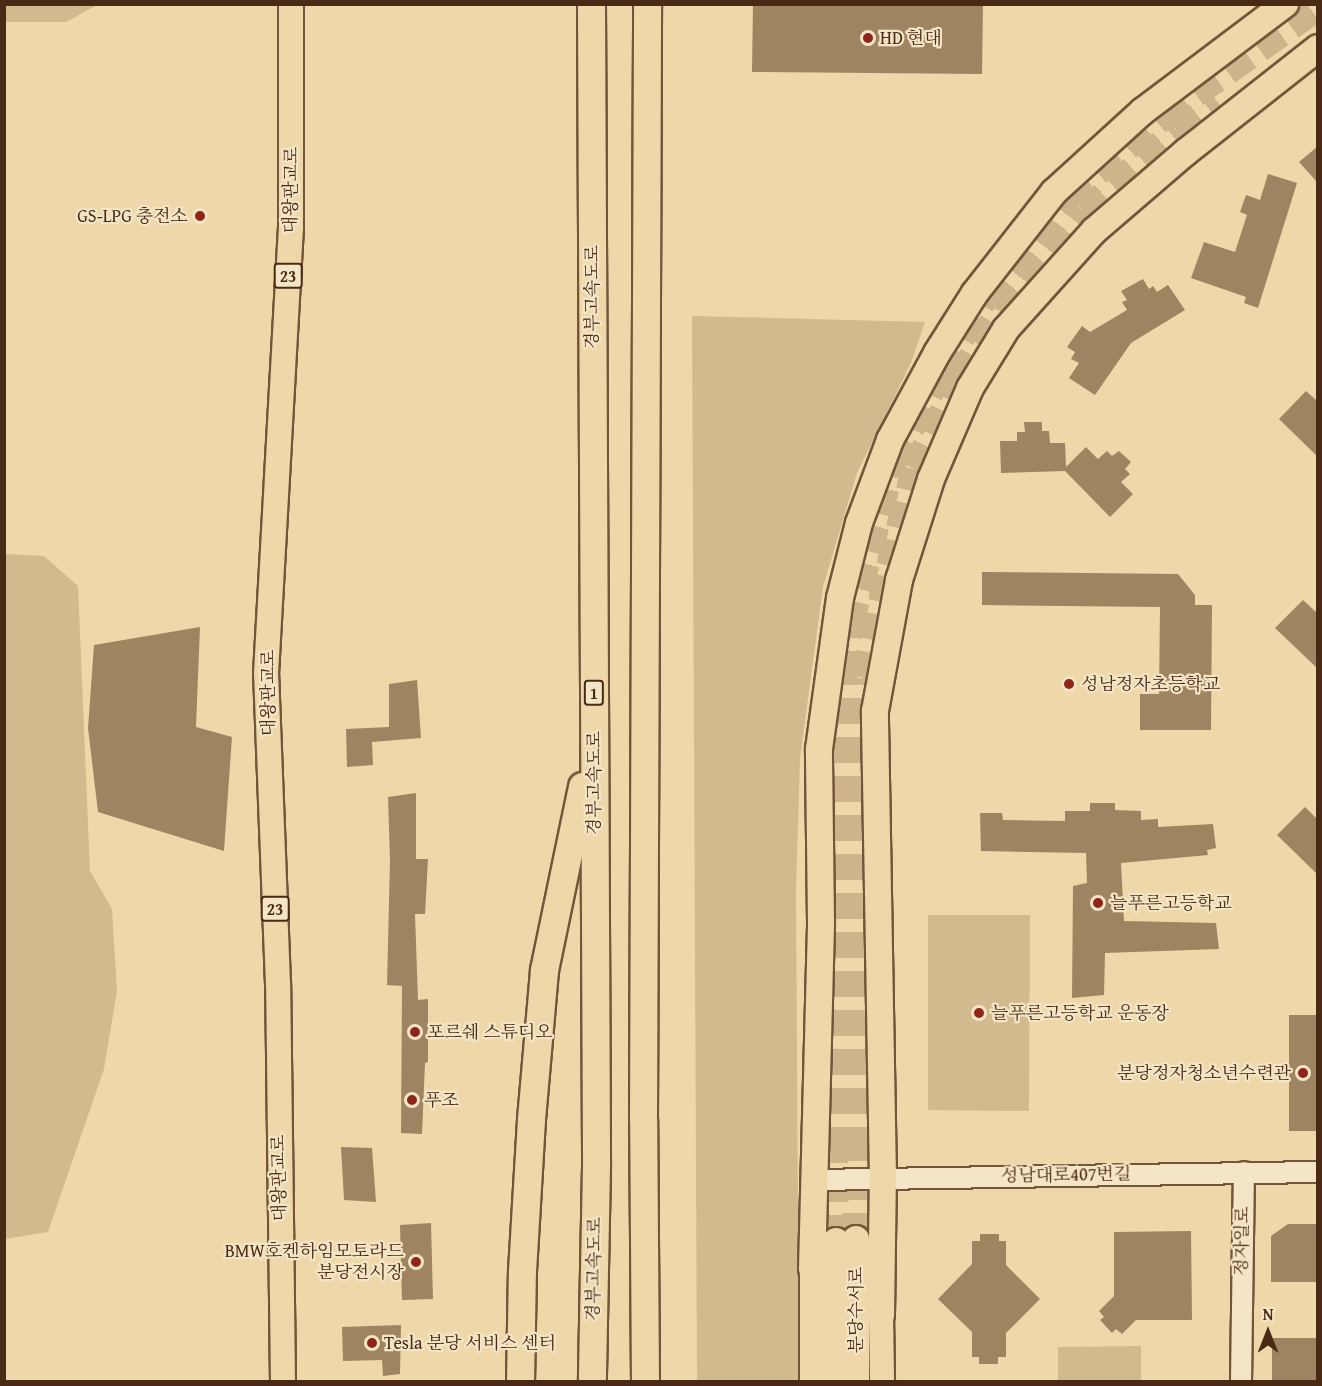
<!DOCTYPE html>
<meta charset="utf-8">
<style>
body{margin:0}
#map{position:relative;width:1322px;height:1386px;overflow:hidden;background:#eed7a8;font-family:"Gentium Book Plus","Noto Serif KR",serif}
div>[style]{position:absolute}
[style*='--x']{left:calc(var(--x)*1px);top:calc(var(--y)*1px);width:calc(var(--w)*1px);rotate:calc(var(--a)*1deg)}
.green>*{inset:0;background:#d2ba8f}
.building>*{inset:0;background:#9f8461}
.trunk-tunnel>*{height:26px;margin-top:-13px;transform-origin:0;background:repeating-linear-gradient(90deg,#cdb48b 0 26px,transparent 0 39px)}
.roads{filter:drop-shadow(2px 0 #73553a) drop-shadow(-2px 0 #73553a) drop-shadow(0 2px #73553a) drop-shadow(0 -2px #73553a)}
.tertiary>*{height:20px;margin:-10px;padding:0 10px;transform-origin:10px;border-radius:10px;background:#f4e5c6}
.primary>*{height:24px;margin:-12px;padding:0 12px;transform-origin:12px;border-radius:12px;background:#eed7a8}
.trunk>*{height:26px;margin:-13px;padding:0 13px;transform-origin:13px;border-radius:13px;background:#eed7a8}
.motorway>*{height:27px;margin:-13.5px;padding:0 13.5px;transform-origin:13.5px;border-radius:13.5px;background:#eed7a8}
.dots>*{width:16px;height:16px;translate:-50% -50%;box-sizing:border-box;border:3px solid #f4e5c6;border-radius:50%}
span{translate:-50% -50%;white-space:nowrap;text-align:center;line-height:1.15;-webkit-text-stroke:4.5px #f4e5c6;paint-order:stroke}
.shield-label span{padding:2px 4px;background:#f4e5c6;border:2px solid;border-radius:4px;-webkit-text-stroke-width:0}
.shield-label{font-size:16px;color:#4a2a15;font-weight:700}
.poi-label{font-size:18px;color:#4a2a15}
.left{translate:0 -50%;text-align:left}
.right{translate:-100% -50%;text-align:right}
.street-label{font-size:18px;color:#4a2a15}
.frame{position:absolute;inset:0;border:6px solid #4a2a15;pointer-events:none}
.north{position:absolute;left:1238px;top:1302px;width:60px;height:60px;-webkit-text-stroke:4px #f4e5c6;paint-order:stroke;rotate:0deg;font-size:16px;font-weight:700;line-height:24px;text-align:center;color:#4a2a15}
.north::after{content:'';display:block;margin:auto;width:21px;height:27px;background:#4a2a15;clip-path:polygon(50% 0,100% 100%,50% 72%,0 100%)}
</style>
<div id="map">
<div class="green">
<i style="clip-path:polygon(5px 4px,97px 4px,97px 5px,66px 22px,5px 22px)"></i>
<i style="clip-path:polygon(692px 316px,925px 322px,911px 363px,857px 473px,823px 587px,800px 758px,796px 889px,799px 1381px,697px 1381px)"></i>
<i style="clip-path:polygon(5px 554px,44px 556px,78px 586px,90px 871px,112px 909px,117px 991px,104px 1069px,48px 1232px,5px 1239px)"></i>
<i style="clip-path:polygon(928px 915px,1030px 915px,1029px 1111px,928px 1110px)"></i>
<i style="clip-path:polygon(1141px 1346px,1141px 1381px,1058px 1381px,1058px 1347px)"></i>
</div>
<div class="building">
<i style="clip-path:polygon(753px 4px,983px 4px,982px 74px,752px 72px)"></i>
<i style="clip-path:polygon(1317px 147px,1317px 182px,1299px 162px)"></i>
<i style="clip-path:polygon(1268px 174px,1297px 183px,1258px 308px,1244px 303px,1246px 297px,1191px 278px,1204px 242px,1235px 252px,1247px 215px,1240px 212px,1246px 195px,1260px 200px)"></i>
<i style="clip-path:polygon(1143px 279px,1149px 289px,1153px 286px,1157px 292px,1168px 285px,1185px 310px,1131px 343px,1095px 395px,1069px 378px,1079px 363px,1071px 359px,1075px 352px,1067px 347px,1082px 326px,1090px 332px,1127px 310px,1122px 302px,1127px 300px,1121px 291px)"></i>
<i style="clip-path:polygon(1306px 391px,1317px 401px,1317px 456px,1279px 419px)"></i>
<i style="clip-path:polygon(1024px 422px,1042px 422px,1042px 431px,1049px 431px,1050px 443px,1065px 443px,1066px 467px,1086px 447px,1098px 459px,1107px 451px,1112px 456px,1119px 451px,1131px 462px,1125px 469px,1130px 474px,1121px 482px,1133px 494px,1110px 517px,1065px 471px,1001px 473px,1000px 441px,1017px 441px,1017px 432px,1025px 432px)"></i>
<i style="clip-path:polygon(982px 572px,1178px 574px,1195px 595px,1195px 605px,1212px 605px,1211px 730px,1140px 730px,1140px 694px,1159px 694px,1160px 607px,982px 605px)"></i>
<i style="clip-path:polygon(1303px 600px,1317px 613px,1317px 668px,1275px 628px)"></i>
<i style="clip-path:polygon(200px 627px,196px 727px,232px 737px,224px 851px,98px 812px,88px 728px,94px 645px)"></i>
<i style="clip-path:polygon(417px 680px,421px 738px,372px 742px,373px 765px,347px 767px,346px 729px,389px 727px,389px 684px)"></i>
<i style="clip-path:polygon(416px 793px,416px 859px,428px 859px,425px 914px,415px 914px,418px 1000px,428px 999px,428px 1062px,425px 1063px,422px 1134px,401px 1133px,402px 986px,387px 985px,390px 860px,388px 797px)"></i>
<i style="clip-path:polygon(1090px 803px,1115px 803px,1115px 810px,1141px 811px,1141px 820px,1158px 819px,1158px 827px,1213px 824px,1216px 848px,1207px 850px,1208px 855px,1121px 863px,1124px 921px,1216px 923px,1219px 949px,1105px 953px,1104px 995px,1072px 998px,1073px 886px,1087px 883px,1086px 853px,981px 851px,980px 813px,1002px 813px,1003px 820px,1065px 821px,1065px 811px,1090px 811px)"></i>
<i style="clip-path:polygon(1305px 807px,1317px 819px,1317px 874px,1277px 835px)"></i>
<i style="clip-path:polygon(1289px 1015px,1317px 1015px,1317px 1131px,1289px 1131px)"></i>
<i style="clip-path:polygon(341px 1147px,372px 1148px,376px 1202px,344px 1200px)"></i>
<i style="clip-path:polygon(431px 1223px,433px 1299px,402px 1300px,400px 1225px)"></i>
<i style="clip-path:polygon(1288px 1224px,1317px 1224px,1317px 1282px,1271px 1282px,1271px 1236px)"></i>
<i style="clip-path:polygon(1191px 1231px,1192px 1320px,1136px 1320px,1122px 1334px,1116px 1329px,1112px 1333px,1100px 1320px,1104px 1317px,1099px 1311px,1114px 1296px,1114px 1232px)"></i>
<i style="clip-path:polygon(980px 1234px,999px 1234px,999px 1241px,1006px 1241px,1006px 1265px,1040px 1299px,1006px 1333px,1006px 1357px,998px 1357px,998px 1364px,979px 1364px,979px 1357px,972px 1357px,972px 1332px,938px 1299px,972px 1264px,972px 1241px,980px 1241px)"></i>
<i style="clip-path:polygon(401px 1325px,400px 1374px,383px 1376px,382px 1360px,343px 1361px,342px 1327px)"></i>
<i style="clip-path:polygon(1272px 1338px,1317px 1338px,1317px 1382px,1272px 1382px)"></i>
</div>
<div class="trunk-tunnel">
<i style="--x:856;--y:1239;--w:86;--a:-91.3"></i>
<i style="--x:854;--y:1153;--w:475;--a:-88.8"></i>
<i style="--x:864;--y:678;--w:115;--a:-77.4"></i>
<i style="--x:889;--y:566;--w:100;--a:-75.5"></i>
<i style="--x:914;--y:469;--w:102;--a:-63.7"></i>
<i style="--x:959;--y:378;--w:79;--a:-59.5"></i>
<i style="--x:999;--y:310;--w:130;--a:-49.1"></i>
<i style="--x:1084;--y:212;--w:123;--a:-41.7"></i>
<i style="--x:1176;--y:130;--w:50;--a:-36.9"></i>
<i style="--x:836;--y:1241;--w:88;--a:-90.7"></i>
<i style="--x:835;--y:1153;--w:477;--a:-88.9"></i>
<i style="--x:844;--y:676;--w:49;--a:-83"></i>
<i style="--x:850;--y:627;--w:170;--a:-75.3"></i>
<i style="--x:893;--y:463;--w:103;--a:-61.7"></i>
<i style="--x:942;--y:372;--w:85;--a:-59.5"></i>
<i style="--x:985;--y:299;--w:131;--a:-50.6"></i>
<i style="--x:1068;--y:198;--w:126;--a:-40.2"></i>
<i style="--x:1164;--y:117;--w:189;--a:-35.3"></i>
</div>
<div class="roads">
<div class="tertiary">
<i style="--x:814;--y:1180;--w:504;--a:-0.91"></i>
<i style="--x:1241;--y:1382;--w:210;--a:-89.2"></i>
</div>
<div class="primary">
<i style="--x:812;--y:1269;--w:113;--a:90"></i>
<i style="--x:881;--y:1315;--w:67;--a:89.1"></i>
<i style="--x:283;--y:1382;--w:398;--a:-90.7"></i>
<i style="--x:278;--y:984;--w:310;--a:-92.2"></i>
<i style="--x:266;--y:674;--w:448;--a:-86.8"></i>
<i style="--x:291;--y:227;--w:223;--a:-90"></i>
</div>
<div class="trunk">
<i style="--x:856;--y:1239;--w:143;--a:90"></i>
<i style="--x:812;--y:1269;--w:347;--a:-88.5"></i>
<i style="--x:821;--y:922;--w:173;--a:-90.7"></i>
<i style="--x:819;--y:749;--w:152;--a:-82.1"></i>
<i style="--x:840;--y:598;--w:77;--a:-75.8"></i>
<i style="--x:859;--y:523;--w:89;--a:-69.5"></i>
<i style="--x:890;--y:440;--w:99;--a:-61.6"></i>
<i style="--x:937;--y:353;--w:71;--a:-57.7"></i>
<i style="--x:975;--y:293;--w:128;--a:-52"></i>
<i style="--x:1054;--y:192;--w:120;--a:-42.3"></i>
<i style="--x:1143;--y:111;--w:178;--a:-37"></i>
<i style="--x:881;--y:1315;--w:136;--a:-89.2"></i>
<i style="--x:883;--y:1179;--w:468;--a:-91"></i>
<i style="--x:875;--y:711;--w:133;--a:-79.6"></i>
<i style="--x:899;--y:580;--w:106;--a:-72.4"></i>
<i style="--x:931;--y:479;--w:99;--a:-66.8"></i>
<i style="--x:970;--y:388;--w:69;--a:-58.6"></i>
<i style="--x:1006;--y:329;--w:132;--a:-48.1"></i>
<i style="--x:1094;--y:231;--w:121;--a:-40.7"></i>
<i style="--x:1186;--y:152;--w:168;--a:-38.2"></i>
<i style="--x:836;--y:1382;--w:141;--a:-90"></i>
</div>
<div class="motorway">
<i style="--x:591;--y:4;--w:1162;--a:89.75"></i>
<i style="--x:596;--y:1166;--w:216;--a:91.1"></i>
<i style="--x:520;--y:1382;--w:111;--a:-89"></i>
<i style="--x:522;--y:1271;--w:152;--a:-86.6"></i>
<i style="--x:531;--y:1119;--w:150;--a:-85"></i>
<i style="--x:544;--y:970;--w:188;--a:-78.3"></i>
<i style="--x:645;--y:1382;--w:263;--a:-90.4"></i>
<i style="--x:643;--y:1119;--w:1115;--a:-89.79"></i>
</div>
</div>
<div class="dots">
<i style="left:868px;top:38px;background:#8f2418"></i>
<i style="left:200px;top:216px;background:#8f2418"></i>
<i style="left:1069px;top:684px;background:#8f2418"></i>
<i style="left:1098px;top:903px;background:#8f2418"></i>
<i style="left:979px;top:1013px;background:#8f2418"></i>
<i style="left:415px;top:1032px;background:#8f2418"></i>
<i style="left:1303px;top:1073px;background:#8f2418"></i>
<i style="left:412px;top:1100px;background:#8f2418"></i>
<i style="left:416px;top:1262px;background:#8f2418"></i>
<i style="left:372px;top:1343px;background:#8f2418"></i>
</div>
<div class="shield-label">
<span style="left:288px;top:276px">23</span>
<span style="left:594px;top:693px">1</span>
<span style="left:275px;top:909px">23</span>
</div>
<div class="poi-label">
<span class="left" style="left:880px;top:38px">HD 현대</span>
<span class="right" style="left:188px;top:216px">GS-LPG 충전소</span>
<span class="left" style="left:1081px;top:684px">성남정자초등학교</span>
<span class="left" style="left:1110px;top:903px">늘푸른고등학교</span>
<span class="left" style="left:991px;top:1013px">늘푸른고등학교 운동장</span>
<span class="left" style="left:427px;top:1032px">포르쉐 스튜디오</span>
<span class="right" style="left:1291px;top:1073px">분당정자청소년수련관</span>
<span class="left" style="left:424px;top:1100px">푸조</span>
<span class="right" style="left:404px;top:1262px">BMW호켄하임모토라드<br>분당전시장</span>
<span class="left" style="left:384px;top:1343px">Tesla 분당 서비스 센터</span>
</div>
<div class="street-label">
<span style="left:291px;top:190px;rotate:-89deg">대왕판교로</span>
<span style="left:592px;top:297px;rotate:-90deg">경부고속도로</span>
<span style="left:268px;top:693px;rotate:-90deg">대왕판교로</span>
<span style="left:594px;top:783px;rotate:-90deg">경부고속도로</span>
<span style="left:1066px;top:1175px;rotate:-1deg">성남대로407번길</span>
<span style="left:279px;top:1178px;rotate:-91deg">대왕판교로</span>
<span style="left:1242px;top:1241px;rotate:-89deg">정자일로</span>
<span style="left:594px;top:1269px;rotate:-89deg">경부고속도로</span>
<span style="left:856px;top:1310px;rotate:-90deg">분당수서로</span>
</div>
<div class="frame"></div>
<div class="north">N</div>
</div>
